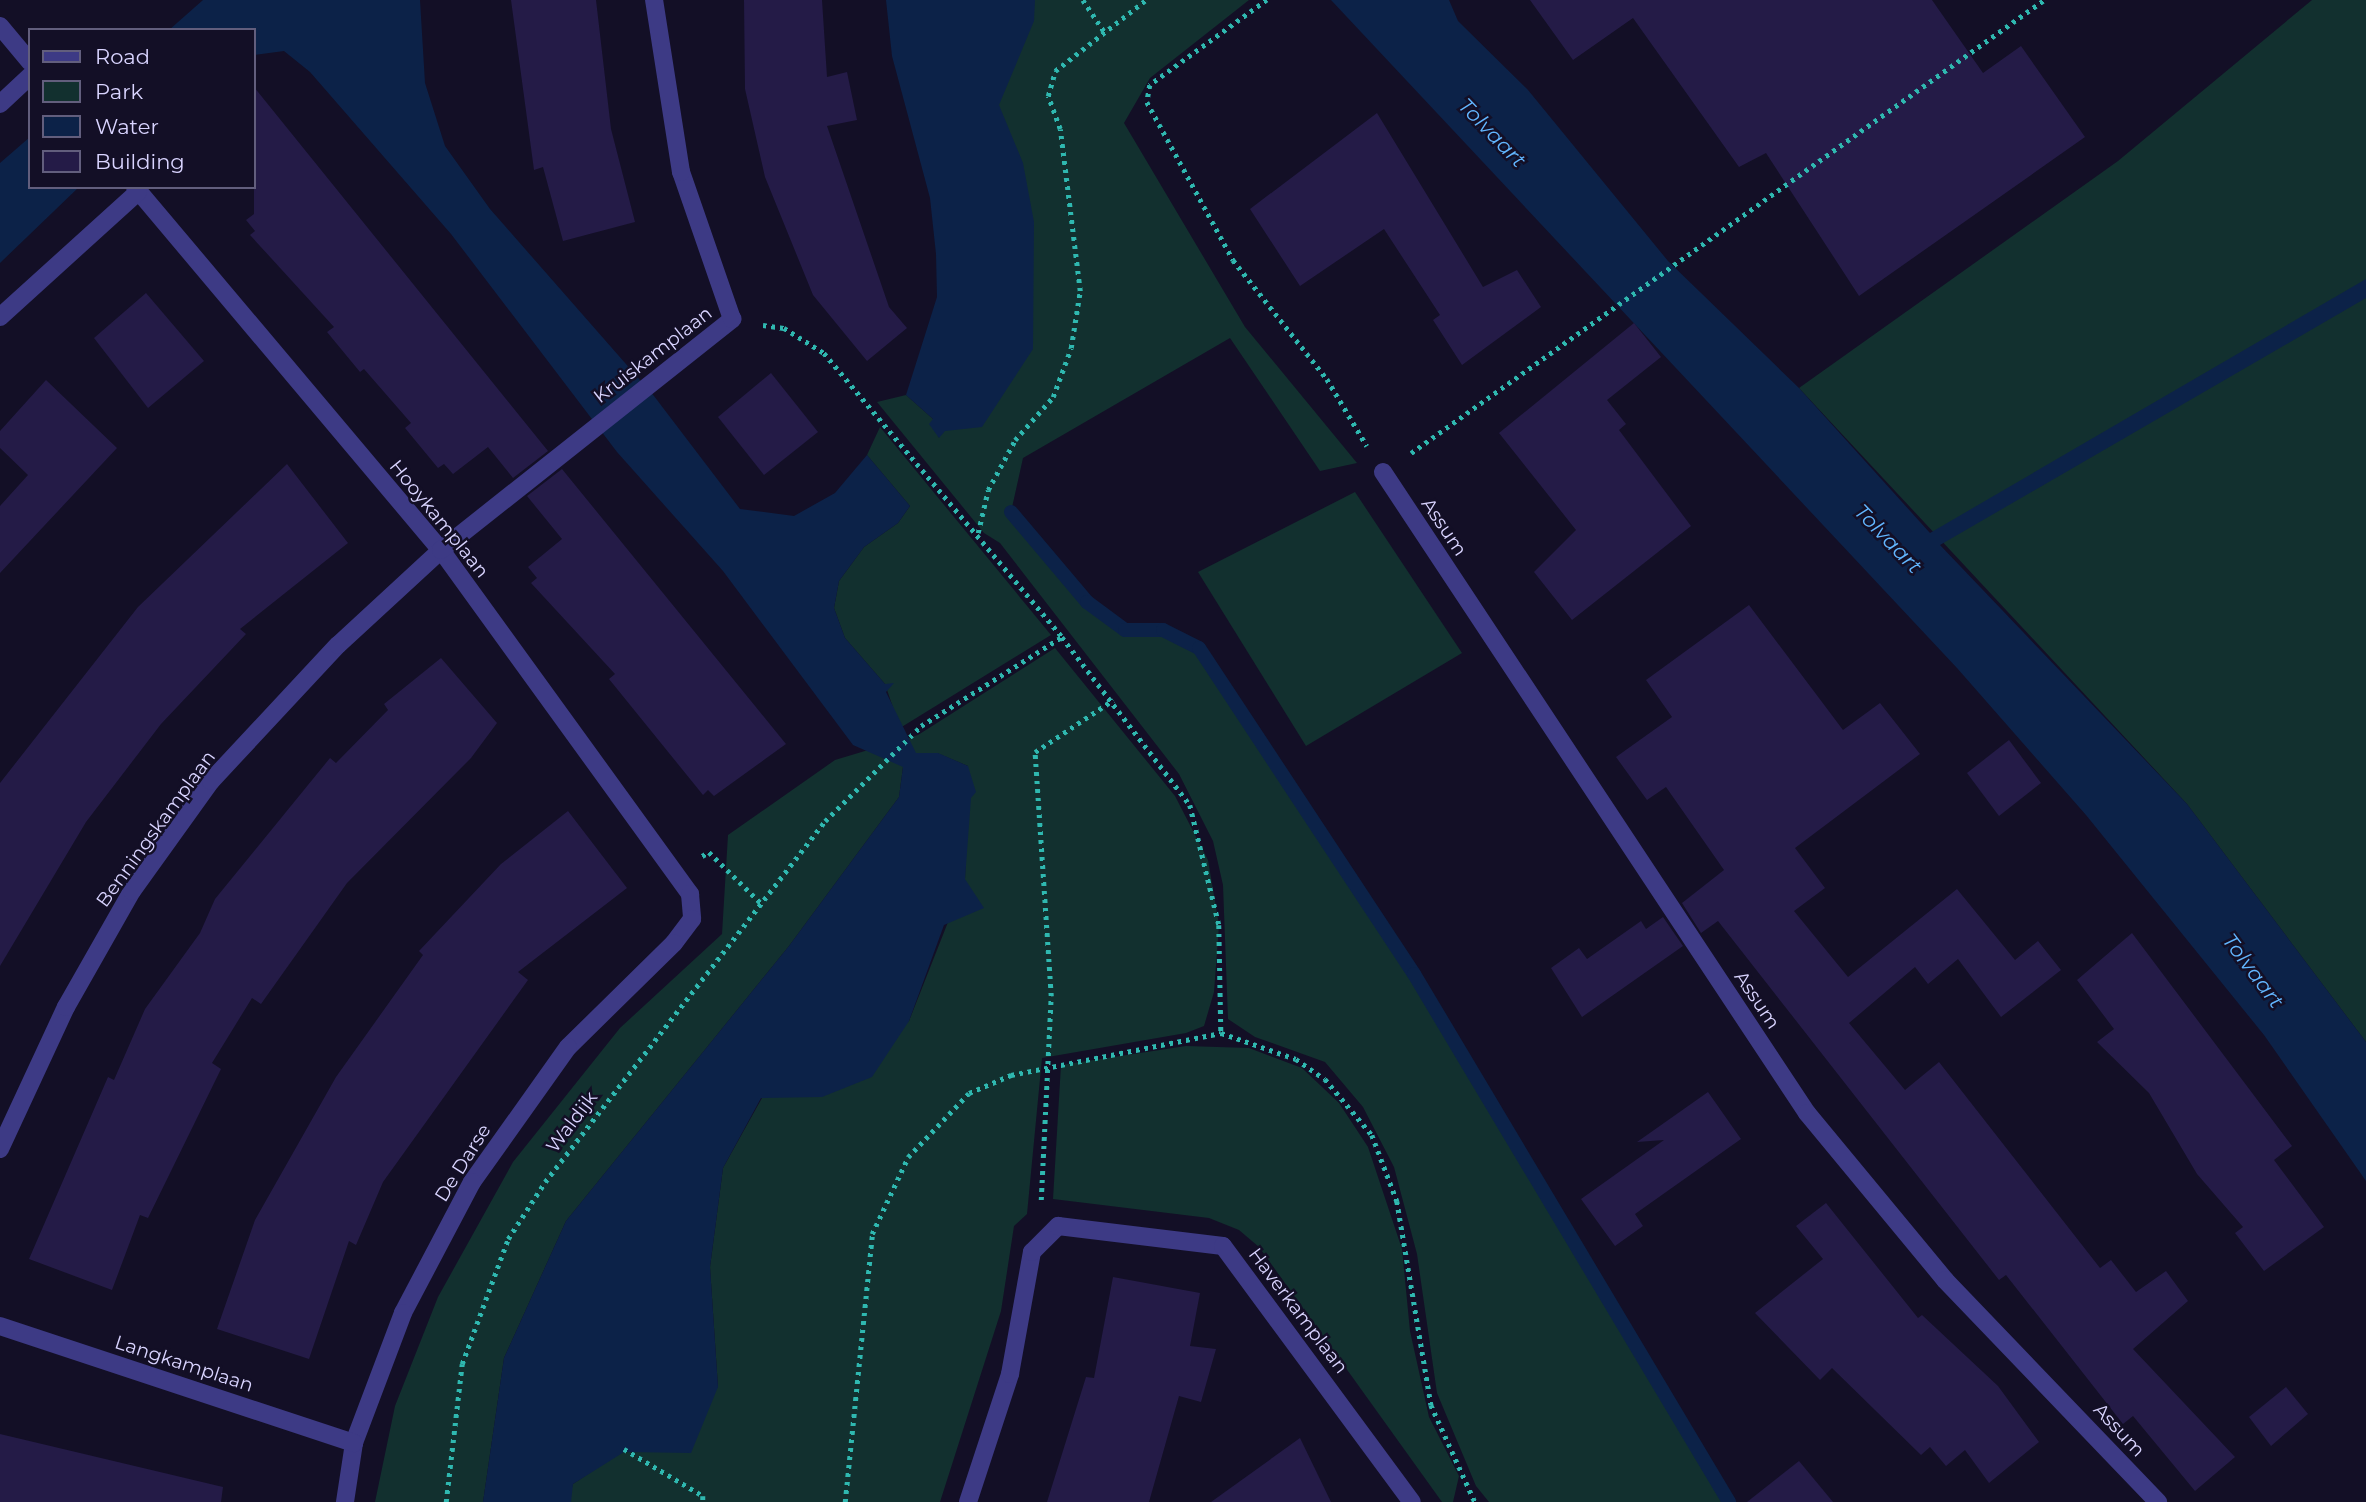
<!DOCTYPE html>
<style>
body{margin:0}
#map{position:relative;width:2366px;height:1502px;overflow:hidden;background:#130f26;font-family:Montserrat,sans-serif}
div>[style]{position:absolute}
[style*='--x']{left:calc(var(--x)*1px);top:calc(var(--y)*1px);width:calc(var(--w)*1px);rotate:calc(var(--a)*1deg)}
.green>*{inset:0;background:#12302f}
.water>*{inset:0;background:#0c2248}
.stream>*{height:14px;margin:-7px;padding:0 7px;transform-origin:7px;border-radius:7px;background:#0c2248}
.building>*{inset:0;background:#241b47}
.path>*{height:4.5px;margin-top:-2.25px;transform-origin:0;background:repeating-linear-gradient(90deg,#2fb8b0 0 3.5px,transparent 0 8.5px)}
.minor>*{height:18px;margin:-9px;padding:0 9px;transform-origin:9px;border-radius:9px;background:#3d3a85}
span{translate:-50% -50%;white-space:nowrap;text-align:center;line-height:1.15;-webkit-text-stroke:5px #130f26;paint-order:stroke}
.street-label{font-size:19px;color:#d9d4ff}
.water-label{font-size:21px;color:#62b6ff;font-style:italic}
.legend{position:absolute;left:28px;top:28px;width:228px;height:161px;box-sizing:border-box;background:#130f26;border:2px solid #625e7d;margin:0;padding:9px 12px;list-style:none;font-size:21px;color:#d9d4ff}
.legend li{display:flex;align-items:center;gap:14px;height:35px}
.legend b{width:35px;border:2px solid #625e7d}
</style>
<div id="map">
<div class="green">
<i style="clip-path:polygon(980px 0,1249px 0,1150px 78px,1124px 123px,1245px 327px,1357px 463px,1320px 471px,1230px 338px,1023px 458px,1011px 512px,1087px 602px,1125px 630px,1163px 630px,1199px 648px,1414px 974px,1729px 1502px,1489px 1502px,1476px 1486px,1437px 1393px,1417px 1254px,1394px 1167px,1363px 1107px,1325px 1062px,1255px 1037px,1228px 1019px,1223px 885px,1213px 841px,1179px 774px,1000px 543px,984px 533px,877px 402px,906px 395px,933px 419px,939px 438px)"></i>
<i style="clip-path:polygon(2312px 0,2366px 0,2366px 1042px,2187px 804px,1799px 388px,2118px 161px)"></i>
<i style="clip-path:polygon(880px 427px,1051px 635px,900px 728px,885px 684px,845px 638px,834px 608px,839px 581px,864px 547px,898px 523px,910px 506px,867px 455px)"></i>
<i style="clip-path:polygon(1355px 492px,1462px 653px,1306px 746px,1198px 572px)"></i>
<i style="clip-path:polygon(1055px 648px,1175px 796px,1208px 860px,1219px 925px,1214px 992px,1204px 1026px,1186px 1033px,1042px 1058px,1027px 1214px,1014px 1226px,1001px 1311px,940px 1502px,567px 1502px,573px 1484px,718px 1387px,710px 1267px,723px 1168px,762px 1098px,909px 1021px,965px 879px,968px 766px,937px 753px,916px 753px,903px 767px,899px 797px,789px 946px,566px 1221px,504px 1358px,483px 1502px,375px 1502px,395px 1406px,438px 1297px,513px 1162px,620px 1028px,722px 934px,728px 835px,835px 760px,918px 735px)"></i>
<i style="clip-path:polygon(1186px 1046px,1249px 1048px,1302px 1068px,1339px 1103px,1368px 1147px,1402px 1249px,1410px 1331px,1429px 1417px,1459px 1476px,1453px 1502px,1442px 1502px,1259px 1247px,1239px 1230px,1209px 1218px,1053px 1199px,1061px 1065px)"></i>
</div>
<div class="water">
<i style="clip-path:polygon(203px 0,420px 0,425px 83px,445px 146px,490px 209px,654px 396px,740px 509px,794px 516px,835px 493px,867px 455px,910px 506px,898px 523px,864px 547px,839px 581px,834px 608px,845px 638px,885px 684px,894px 683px,886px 692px,916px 753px,938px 753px,968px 766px,976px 792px,971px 798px,965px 879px,984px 908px,944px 925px,909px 1021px,872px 1077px,822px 1097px,761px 1098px,723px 1168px,710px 1267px,718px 1387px,691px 1453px,624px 1452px,573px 1484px,571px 1502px,483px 1502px,504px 1358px,566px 1221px,789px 946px,899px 797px,903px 767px,853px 745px,723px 571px,617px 452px,451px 234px,310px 72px,284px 51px,254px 55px,254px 30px,169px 30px)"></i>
<i style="clip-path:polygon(886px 0,1035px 0,1034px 21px,999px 105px,1023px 163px,1034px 222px,1033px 349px,982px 427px,945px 431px,939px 438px,929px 424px,933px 419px,906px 395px,937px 297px,936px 254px,930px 198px,892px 56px)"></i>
<i style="clip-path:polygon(1331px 0,1449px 0,1458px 21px,1528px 90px,1668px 261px,1799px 388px,1930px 533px,2366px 279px,2366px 298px,1940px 545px,2187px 804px,2366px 1042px,2366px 1181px,2264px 1035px,2086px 815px,1957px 668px)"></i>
<i style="clip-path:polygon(30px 137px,30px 187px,79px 187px,0 263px,0 163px)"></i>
</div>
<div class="stream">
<i style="--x:1011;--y:512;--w:118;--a:49.8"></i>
<i style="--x:1087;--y:602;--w:47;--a:36.4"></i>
<i style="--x:1125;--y:630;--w:38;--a:0"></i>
<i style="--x:1163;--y:630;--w:40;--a:26.6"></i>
<i style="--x:1199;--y:648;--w:391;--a:56.6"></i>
<i style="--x:1414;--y:974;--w:615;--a:59.18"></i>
</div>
<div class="building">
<i style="clip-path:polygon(511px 0,596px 0,611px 129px,635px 222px,563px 241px,543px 167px,534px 170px)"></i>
<i style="clip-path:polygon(744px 0,822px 0,827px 77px,847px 72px,857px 120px,827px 126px,889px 307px,907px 328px,867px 361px,813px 295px,765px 177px,745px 89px)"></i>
<i style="clip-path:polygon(1530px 0,1932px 0,1983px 73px,2021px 46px,2085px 137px,1859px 296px,1766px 153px,1739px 167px,1633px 18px,1573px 60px)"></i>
<i style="clip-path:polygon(254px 87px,548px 451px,513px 478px,488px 447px,453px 474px,444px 464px,438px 468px,405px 428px,411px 423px,364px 369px,360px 372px,327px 332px,334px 327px,250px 235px,255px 231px,246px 220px,254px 214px)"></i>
<i style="clip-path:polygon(1377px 113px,1483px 287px,1517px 270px,1541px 307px,1462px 365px,1433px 320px,1440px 315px,1384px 229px,1300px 286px,1250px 209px)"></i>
<i style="clip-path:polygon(146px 293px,204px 361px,148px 408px,94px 338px)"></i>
<i style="clip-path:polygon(1634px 323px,1661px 357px,1607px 400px,1626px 424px,1619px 430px,1691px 526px,1572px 620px,1534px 572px,1576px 530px,1499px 433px)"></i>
<i style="clip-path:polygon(771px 373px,818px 432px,764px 475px,718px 417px)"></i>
<i style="clip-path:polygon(46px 380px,117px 448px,0 573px,0 506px,28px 475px,0 448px,0 431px)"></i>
<i style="clip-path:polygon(287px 464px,348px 543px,240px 629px,246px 634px,161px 724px,86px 822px,0 966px,0 783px,138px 607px)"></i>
<i style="clip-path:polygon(562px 469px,786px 744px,714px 796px,708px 790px,703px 795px,609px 679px,615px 674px,531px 583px,537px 578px,528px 567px,562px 539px,527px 496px)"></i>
<i style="clip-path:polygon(1749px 605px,1843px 730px,1880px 703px,1920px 754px,1795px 848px,1825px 888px,1794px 911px,1848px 977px,1957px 889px,2015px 960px,2038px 941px,2061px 970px,2001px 1017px,1958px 959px,1928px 984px,1915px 967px,1849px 1023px,1905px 1090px,1939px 1062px,2100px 1268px,2111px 1260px,2136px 1292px,2166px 1271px,2188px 1301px,2133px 1349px,2235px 1457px,2195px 1491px,2133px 1416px,2123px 1424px,2006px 1275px,1999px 1280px,1718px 921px,1701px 933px,1682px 903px,1724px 870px,1666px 787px,1647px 800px,1616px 757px,1672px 717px,1646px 680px)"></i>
<i style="clip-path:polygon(441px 658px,497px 723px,471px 758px,347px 883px,261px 1004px,252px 998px,212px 1063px,221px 1069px,148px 1218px,140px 1215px,112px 1290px,29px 1259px,108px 1077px,114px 1080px,145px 1009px,200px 933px,215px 899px,330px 758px,336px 763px,388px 710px,384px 704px)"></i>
<i style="clip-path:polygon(2009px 740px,2041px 783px,1999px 816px,1967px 773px)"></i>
<i style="clip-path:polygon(568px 811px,627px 888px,518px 972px,528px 980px,383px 1182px,356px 1245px,349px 1241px,309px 1359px,217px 1329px,255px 1220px,336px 1077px,423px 955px,419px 951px,501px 864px)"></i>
<i style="clip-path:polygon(1663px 917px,1683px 946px,1582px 1017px,1551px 968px,1579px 948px,1587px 959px,1641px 921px,1646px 929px)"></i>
<i style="clip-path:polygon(2132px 933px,2292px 1146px,2274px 1160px,2324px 1227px,2264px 1271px,2235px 1233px,2243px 1227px,2197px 1174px,2149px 1093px,2097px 1042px,2114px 1029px,2077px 980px)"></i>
<i style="clip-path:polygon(1708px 1092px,1741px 1139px,1635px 1214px,1643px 1226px,1615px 1246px,1581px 1199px,1664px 1140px,1637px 1142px)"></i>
<i style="clip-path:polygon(1826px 1203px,1918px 1318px,1922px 1315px,1998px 1386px,2039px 1442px,1989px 1483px,1965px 1450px,1946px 1466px,1930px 1447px,1921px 1455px,1832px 1368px,1820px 1380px,1755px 1313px,1823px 1259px,1796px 1226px)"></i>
<i style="clip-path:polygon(1113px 1277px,1200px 1293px,1190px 1346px,1216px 1349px,1201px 1402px,1179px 1396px,1149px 1502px,1047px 1502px,1086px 1377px,1094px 1378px)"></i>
<i style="clip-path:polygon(2286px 1387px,2308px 1414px,2271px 1446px,2249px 1417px)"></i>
<i style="clip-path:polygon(0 1434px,223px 1487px,221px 1502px,0 1502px)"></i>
<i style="clip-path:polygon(1300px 1438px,1331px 1502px,1211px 1502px)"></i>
<i style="clip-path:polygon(1799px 1461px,1833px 1502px,1747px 1502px)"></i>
</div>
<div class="path">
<i style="--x:1083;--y:0;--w:40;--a:56"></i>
<i style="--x:1267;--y:0;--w:145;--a:144"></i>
<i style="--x:1150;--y:85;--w:17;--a:100"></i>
<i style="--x:1147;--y:102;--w:180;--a:61.4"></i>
<i style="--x:1233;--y:260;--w:152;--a:51.7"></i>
<i style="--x:1327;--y:379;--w:78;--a:59.2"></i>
<i style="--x:763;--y:325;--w:21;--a:8"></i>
<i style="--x:784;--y:328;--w:47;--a:32"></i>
<i style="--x:824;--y:353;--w:371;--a:50"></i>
<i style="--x:1411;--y:453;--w:778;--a:-35.59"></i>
<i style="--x:978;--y:533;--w:44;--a:-76.9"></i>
<i style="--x:988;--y:490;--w:57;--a:-61.6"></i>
<i style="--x:1015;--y:440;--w:57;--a:-48.5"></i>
<i style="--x:1053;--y:397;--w:52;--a:-69.8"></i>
<i style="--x:1071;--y:348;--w:58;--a:-81"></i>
<i style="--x:1080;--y:291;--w:163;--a:-97"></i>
<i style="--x:1060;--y:129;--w:35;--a:-110"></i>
<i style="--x:1048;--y:96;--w:26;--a:-74"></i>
<i style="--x:1055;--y:71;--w:115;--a:-38"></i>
<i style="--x:702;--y:856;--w:8;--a:-30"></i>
<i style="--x:709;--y:852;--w:76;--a:44.5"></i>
<i style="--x:1041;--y:1200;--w:204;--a:-87.2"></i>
<i style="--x:1051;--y:996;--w:245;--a:-93.8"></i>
<i style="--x:1035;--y:752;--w:94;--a:-33.7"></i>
<i style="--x:624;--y:1449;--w:92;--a:30.7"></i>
<i style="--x:703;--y:1496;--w:6;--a:90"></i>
<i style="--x:446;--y:1502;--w:139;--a:-83.4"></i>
<i style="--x:462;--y:1364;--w:133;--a:-69.8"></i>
<i style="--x:508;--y:1239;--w:68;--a:-57"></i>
<i style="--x:545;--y:1182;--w:457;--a:-52.2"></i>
<i style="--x:825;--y:821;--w:135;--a:-44.7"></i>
<i style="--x:921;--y:726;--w:167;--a:-32.3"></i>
<i style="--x:1062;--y:637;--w:211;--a:52.7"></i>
<i style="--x:1190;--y:805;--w:123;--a:76.4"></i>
<i style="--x:1219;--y:925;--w:108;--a:88.9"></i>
<i style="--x:845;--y:1502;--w:269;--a:-84.2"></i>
<i style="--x:872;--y:1234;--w:85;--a:-64.9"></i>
<i style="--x:908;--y:1157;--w:88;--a:-46.4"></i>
<i style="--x:969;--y:1093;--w:46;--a:-23.2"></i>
<i style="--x:1011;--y:1075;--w:214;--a:-11.3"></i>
<i style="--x:1221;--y:1033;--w:79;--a:19.1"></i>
<i style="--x:1296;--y:1059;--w:35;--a:35"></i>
<i style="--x:1325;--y:1079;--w:73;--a:50"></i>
<i style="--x:1372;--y:1135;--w:71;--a:69.3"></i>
<i style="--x:1397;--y:1201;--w:207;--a:80.5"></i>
<i style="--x:1431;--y:1405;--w:107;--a:65.6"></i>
</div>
<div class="minor">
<i style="--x:0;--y:26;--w:47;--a:50.2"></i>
<i style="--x:0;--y:104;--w:41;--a:-43"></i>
<i style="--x:135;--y:187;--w:475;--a:49.9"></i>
<i style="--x:441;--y:550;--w:425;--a:54.1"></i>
<i style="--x:690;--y:894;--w:25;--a:85"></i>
<i style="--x:692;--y:919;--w:30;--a:127"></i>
<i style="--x:674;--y:943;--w:148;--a:135.5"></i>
<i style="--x:568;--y:1047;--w:166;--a:125.4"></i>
<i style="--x:472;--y:1182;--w:148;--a:117.8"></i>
<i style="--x:403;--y:1313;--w:139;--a:110.7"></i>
<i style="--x:354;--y:1443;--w:60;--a:98.7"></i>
<i style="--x:0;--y:317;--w:186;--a:-42.2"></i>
<i style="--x:1383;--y:472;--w:769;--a:56.52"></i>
<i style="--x:1807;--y:1113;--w:217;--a:50.4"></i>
<i style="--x:1945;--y:1280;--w:308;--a:46.2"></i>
<i style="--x:0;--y:1149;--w:157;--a:-65.1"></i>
<i style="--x:66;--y:1007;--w:133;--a:-60.4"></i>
<i style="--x:132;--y:891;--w:135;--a:-54.3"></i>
<i style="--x:211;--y:781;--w:186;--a:-47"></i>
<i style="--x:338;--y:645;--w:140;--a:-42.7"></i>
<i style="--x:441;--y:550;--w:372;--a:-38.4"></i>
<i style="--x:732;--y:319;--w:156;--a:-109.1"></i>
<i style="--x:681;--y:172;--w:174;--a:-98.9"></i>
<i style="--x:0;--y:1326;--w:373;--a:18.3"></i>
<i style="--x:968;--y:1502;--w:135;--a:-71.8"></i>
<i style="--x:1010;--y:1374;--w:124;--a:-79.8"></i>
<i style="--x:1032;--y:1252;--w:37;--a:-45"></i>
<i style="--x:1058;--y:1226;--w:166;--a:6.9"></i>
<i style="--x:1223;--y:1246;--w:318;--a:53.6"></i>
</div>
<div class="street-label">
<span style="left:653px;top:355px;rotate:-38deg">Kruiskamplaan</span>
<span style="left:439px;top:519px;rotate:51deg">Hooykamplaan</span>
<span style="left:1444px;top:527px;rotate:56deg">Assum</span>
<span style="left:156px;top:829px;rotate:-54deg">Benningskamplaan</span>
<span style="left:1757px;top:1000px;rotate:56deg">Assum</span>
<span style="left:572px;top:1122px;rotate:-53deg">Waldijk</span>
<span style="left:463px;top:1163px;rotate:-58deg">De Darse</span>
<span style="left:1298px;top:1311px;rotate:53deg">Haverkamplaan</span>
<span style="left:184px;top:1364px;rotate:18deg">Langkamplaan</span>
<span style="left:2119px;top:1430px;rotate:47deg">Assum</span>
</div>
<div class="water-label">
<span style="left:1492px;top:133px;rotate:46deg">Tolvaart</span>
<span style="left:1888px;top:539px;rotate:46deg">Tolvaart</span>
<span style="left:2253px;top:971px;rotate:53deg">Tolvaart</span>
</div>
<ul class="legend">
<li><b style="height:9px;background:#3d3a85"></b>Road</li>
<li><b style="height:19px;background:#12302f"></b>Park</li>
<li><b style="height:19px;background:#0c2248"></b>Water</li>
<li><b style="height:19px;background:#241b47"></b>Building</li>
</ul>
</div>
